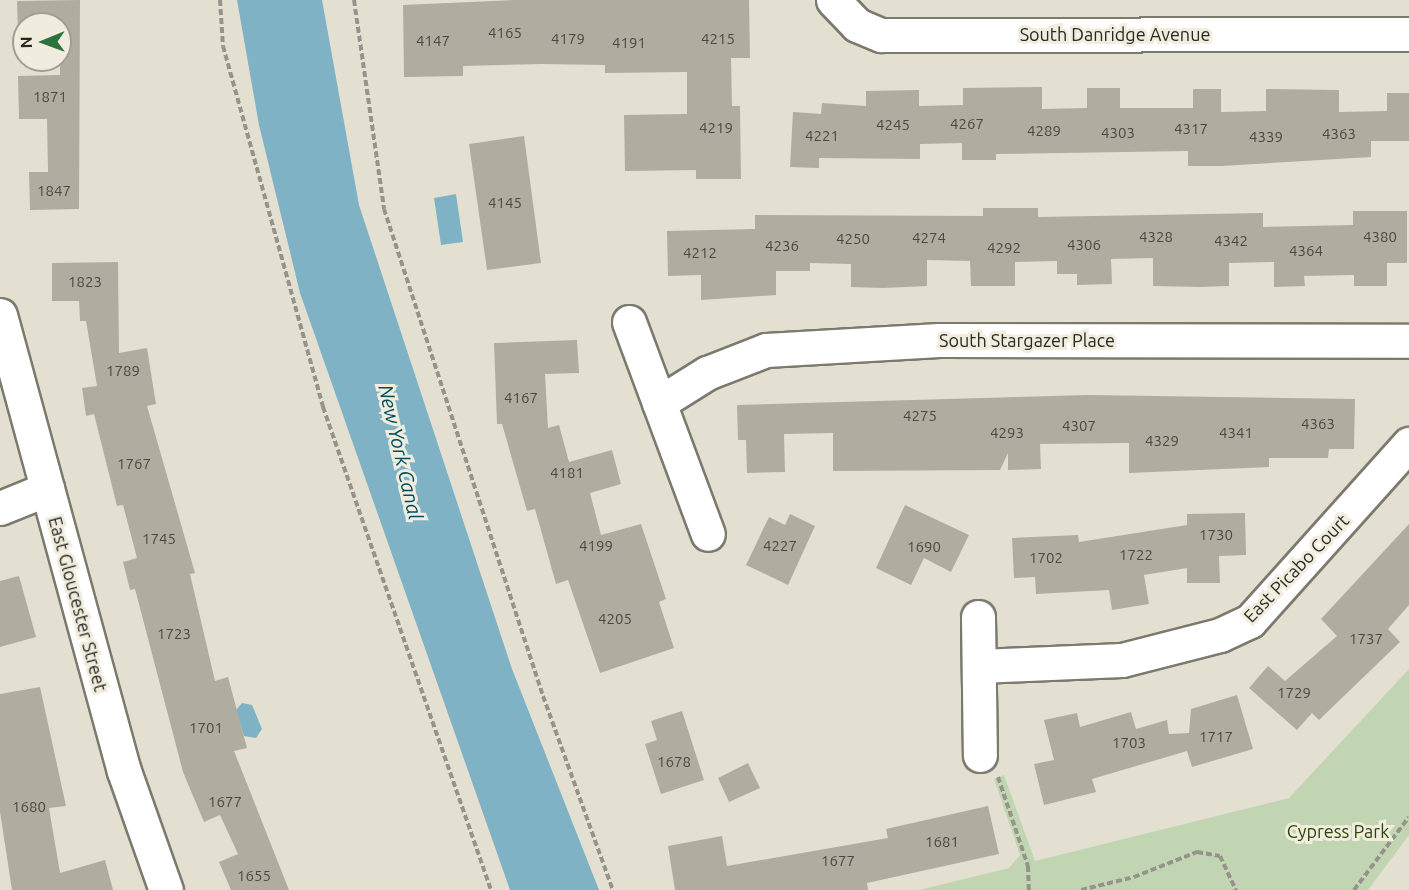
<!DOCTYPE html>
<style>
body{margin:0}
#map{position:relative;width:1409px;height:890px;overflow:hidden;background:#e3e0d2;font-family:Ubuntu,sans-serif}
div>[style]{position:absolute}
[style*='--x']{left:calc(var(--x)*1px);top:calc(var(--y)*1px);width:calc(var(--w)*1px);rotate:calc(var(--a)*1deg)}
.green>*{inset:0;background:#c2d5b3}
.water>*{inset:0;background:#7eb2c4}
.building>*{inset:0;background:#b0ada0}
.path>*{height:4px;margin-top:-2px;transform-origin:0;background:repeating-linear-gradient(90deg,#96948a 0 6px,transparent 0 9px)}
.roads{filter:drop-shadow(2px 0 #7c796d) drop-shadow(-2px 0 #7c796d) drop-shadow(0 2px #7c796d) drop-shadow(0 -2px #7c796d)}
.minor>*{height:33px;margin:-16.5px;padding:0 16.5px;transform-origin:16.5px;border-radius:16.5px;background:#fff}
span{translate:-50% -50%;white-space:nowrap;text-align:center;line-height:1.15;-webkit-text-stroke:6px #f0eddf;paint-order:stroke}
.number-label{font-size:15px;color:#4a4842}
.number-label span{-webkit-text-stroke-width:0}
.street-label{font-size:18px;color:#282722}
.park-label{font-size:18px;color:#2b4609}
.water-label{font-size:20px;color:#004c5f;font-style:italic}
.north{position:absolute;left:12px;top:12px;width:60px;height:60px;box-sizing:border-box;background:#f0eddf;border:2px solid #a09e93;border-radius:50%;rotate:269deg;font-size:16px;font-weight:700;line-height:24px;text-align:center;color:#282722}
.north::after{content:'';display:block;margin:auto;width:21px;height:27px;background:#2c723e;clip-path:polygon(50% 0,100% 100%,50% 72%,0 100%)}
</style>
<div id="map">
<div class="green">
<i style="clip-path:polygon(1409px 669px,1409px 835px,1368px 890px,919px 890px,1009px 868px,1020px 855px,994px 779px,1004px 775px,1035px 861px,1289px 798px)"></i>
</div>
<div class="water">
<i style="clip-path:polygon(237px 0,322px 0,359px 205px,512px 669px,599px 890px,510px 890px,300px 293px,259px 125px)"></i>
<i style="clip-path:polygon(456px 194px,463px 242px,441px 245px,434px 198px)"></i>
<i style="clip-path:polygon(242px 703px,252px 705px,262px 729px,256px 738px,244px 736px,236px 710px)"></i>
</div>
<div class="building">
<i style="clip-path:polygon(80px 0,79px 209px,30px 210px,29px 172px,48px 172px,47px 119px,19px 119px,18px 76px,60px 75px,60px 24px,24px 24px,24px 34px,18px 34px,17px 1px)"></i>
<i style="clip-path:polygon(516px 0,749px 0,750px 58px,731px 58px,732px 106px,740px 106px,741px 179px,696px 179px,696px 170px,625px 171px,624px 115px,687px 114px,687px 72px,605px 73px,605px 65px,542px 64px,463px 66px,463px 76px,404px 77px,403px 5px)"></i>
<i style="clip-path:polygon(1042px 87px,1042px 109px,1087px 108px,1087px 88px,1120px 88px,1120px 108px,1193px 108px,1193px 89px,1221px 89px,1221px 112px,1266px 111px,1266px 89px,1339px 90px,1339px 112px,1387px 111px,1387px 93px,1409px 93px,1409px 141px,1371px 141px,1371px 157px,1221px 166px,1188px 166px,1188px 151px,996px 154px,996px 160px,962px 160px,962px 143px,920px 144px,920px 159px,819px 158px,819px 168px,790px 167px,793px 112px,821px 114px,822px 103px,866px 106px,866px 91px,919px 90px,919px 106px,963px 105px,963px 88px)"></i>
<i style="clip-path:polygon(524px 136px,541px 263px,487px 270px,469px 144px)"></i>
<i style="clip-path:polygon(983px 208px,1038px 208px,1038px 217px,1263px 213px,1263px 227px,1353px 225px,1353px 211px,1407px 211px,1407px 263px,1387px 263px,1387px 286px,1354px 286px,1354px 275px,1304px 276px,1305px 286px,1274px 287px,1274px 262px,1229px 263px,1229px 286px,1200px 287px,1153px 286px,1153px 258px,1111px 259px,1112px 284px,1077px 285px,1077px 274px,1057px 274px,1057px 261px,1015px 262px,1015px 286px,971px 286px,970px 261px,927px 260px,927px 286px,883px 288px,851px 287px,851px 264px,810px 263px,810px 271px,776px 271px,776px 295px,701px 300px,701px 275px,668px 276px,667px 231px,755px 229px,755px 215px,983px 216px)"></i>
<i style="clip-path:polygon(118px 262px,119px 353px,147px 348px,156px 404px,147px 406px,195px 573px,190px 574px,215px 681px,228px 677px,247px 748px,234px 751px,289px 890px,231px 890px,219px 862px,238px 854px,220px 815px,204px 822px,183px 772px,135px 589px,130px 590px,123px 562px,137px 558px,123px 505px,117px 506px,94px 414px,86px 416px,82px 388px,97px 386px,86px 321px,80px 321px,79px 301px,52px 301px,52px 263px)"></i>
<i style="clip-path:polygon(577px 340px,579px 373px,545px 374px,548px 428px,559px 425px,569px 462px,612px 450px,621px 484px,590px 493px,601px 535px,641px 524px,666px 599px,659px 602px,674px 648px,600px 673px,568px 580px,556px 584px,535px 509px,527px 511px,502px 424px,497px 424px,494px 343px)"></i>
<i style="clip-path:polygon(1089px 395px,1355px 399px,1354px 449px,1329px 449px,1328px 458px,1269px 458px,1269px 467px,1129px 473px,1129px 443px,1040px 444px,1041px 469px,1008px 470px,1008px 453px,1000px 470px,833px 471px,833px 433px,784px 434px,785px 472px,747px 473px,746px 440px,738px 440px,737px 405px)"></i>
<i style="clip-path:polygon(905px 505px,969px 535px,951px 572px,924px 558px,911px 585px,876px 568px)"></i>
<i style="clip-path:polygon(1245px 513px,1246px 555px,1219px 556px,1220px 583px,1187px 583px,1187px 568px,1144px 575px,1149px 604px,1112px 610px,1109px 590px,1036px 594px,1035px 577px,1014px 578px,1012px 538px,1078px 535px,1079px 542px,1187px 525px,1187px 514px)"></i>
<i style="clip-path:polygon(790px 514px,815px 526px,788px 585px,746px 565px,769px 517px,785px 525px)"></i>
<i style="clip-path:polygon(1409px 524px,1409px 605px,1388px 629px,1400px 642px,1319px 720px,1312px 713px,1297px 730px,1249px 688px,1268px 666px,1285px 681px,1337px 636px,1321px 619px)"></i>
<i style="clip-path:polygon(19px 576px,36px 637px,0 647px,0 581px)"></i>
<i style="clip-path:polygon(40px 687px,66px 806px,49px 808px,60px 873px,105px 860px,113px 890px,12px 890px,0 812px,0 694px)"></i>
<i style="clip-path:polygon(1237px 695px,1253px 749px,1192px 767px,1187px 751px,1092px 779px,1096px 792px,1044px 805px,1034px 764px,1054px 760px,1044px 720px,1077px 713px,1080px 727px,1131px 712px,1136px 729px,1167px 720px,1169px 734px,1189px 733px,1191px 709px)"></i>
<i style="clip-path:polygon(682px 711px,704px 780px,661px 794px,645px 744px,657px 740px,651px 721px)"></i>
<i style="clip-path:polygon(748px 763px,760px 788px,729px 802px,718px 778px)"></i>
<i style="clip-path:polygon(988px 806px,999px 854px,867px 883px,868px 890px,675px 890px,668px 846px,722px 836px,727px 866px,888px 838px,886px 829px)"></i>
</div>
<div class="path">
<i style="--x:220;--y:0;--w:46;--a:86.3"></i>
<i style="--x:223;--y:46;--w:375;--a:74.5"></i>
<i style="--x:323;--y:407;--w:511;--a:70.82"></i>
<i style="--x:354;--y:0;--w:211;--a:81.8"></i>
<i style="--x:384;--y:209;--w:512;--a:71.92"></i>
<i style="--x:543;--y:696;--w:206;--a:70.2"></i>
<i style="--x:998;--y:777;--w:94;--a:71.4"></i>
<i style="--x:1028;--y:866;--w:24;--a:88"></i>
<i style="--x:1081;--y:890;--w:55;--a:-13.8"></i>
<i style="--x:1134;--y:877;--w:68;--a:-21.6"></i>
<i style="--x:1197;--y:852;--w:23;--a:10"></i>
<i style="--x:1220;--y:856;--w:38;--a:65"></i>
<i style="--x:1354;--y:890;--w:91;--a:-53"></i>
</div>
<div class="roads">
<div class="minor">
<i style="--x:833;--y:0;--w:35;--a:46"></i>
<i style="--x:857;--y:25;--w:26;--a:23"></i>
<i style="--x:881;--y:35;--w:528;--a:-0.11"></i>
<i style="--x:0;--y:315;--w:473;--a:74.8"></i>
<i style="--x:124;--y:771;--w:126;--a:70.6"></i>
<i style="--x:629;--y:322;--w:226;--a:69.6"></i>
<i style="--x:659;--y:403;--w:57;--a:-32"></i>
<i style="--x:707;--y:373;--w:63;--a:-21.3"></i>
<i style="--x:766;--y:350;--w:173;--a:-3.3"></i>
<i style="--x:939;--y:340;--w:470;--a:0.1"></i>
<i style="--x:0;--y:508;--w:51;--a:-22"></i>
<i style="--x:978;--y:617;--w:138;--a:89.2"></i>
<i style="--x:979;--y:666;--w:143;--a:-2.4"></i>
<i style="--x:1122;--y:660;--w:101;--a:-14.3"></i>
<i style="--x:1220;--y:635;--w:33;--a:-25"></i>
<i style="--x:1250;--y:621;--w:238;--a:-48.1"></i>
</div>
</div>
<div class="number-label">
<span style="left:505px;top:33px">4165</span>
<span style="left:568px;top:39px">4179</span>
<span style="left:718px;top:39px">4215</span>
<span style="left:433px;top:41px">4147</span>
<span style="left:629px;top:43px">4191</span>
<span style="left:50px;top:97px">1871</span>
<span style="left:967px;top:124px">4267</span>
<span style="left:893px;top:125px">4245</span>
<span style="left:716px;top:128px">4219</span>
<span style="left:1191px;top:129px">4317</span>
<span style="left:1044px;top:131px">4289</span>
<span style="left:1118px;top:133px">4303</span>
<span style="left:1339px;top:134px">4363</span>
<span style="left:822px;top:136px">4221</span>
<span style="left:1266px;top:137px">4339</span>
<span style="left:54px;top:191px">1847</span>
<span style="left:505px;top:203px">4145</span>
<span style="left:1156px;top:237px">4328</span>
<span style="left:1380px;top:237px">4380</span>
<span style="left:929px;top:238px">4274</span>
<span style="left:853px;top:239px">4250</span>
<span style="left:1231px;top:241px">4342</span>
<span style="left:1084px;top:245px">4306</span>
<span style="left:782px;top:246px">4236</span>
<span style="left:1004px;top:248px">4292</span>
<span style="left:1306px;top:251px">4364</span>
<span style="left:700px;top:253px">4212</span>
<span style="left:85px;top:282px">1823</span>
<span style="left:123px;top:371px">1789</span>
<span style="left:521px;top:398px">4167</span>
<span style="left:920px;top:416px">4275</span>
<span style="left:1318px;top:424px">4363</span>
<span style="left:1079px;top:426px">4307</span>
<span style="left:1007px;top:433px">4293</span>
<span style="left:1236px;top:433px">4341</span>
<span style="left:1162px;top:441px">4329</span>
<span style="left:134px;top:464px">1767</span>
<span style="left:567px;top:473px">4181</span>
<span style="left:1216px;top:535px">1730</span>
<span style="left:159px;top:539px">1745</span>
<span style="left:596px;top:546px">4199</span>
<span style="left:780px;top:546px">4227</span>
<span style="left:924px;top:547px">1690</span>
<span style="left:1136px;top:555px">1722</span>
<span style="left:1046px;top:558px">1702</span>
<span style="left:615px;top:619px">4205</span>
<span style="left:174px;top:634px">1723</span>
<span style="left:1366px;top:639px">1737</span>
<span style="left:1294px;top:693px">1729</span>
<span style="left:206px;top:728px">1701</span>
<span style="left:1216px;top:737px">1717</span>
<span style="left:1129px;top:743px">1703</span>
<span style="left:674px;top:762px">1678</span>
<span style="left:225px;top:802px">1677</span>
<span style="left:29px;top:807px">1680</span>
<span style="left:942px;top:842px">1681</span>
<span style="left:838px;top:861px">1677</span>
<span style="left:254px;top:876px">1655</span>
</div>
<div class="street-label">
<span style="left:1115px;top:34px">South Danridge Avenue</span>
<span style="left:1027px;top:340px">South Stargazer Place</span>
<span style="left:1296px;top:568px;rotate:-46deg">East Picabo Court</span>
<span style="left:78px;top:604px;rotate:75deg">East Gloucester Street</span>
</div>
<div class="park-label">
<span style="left:1338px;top:831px">Cypress Park</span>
</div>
<div class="water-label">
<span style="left:401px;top:452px;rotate:77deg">New York Canal</span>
</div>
<div class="north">N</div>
</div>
